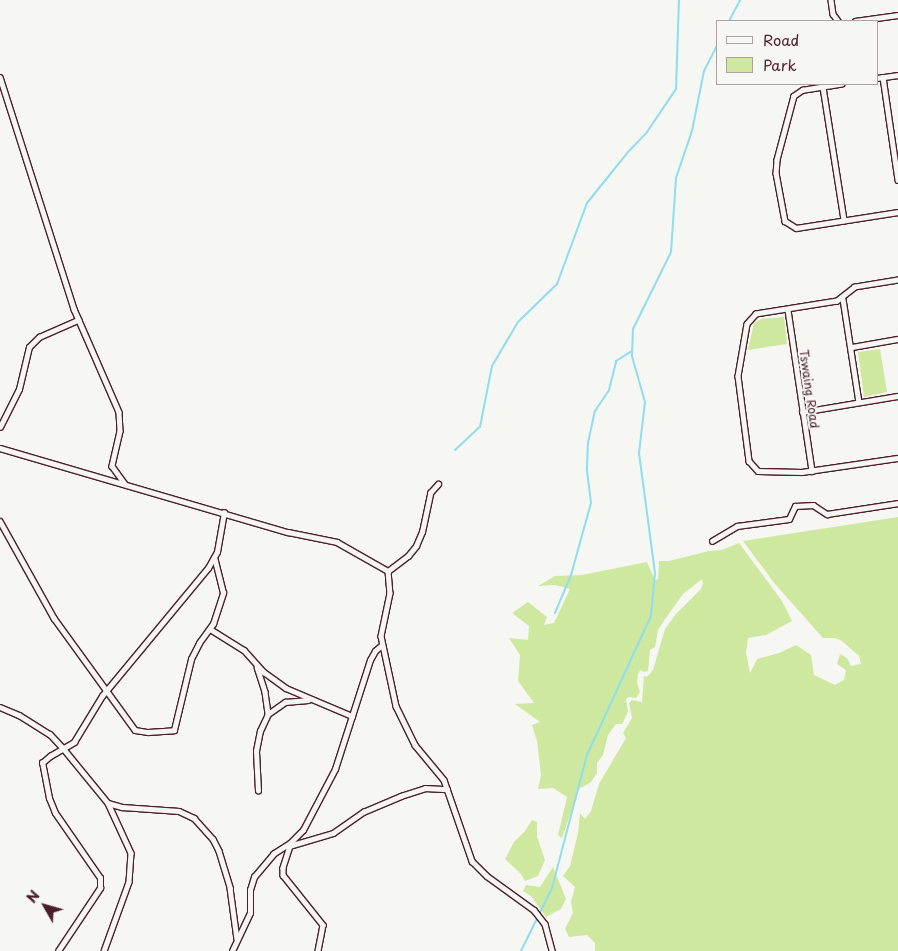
<!DOCTYPE html>
<style>
body{margin:0}
#map{position:relative;width:898px;height:951px;overflow:hidden;background:#f6f6f2;font-family:"Playpen Sans",sans-serif}
div>[style]{position:absolute}
[style*='--x']{left:calc(var(--x)*1px);top:calc(var(--y)*1px);width:calc(var(--w)*1px);rotate:calc(var(--a)*1deg)}
.green>*{inset:0;background:#cee99f}
.stream>*{height:2px;margin:-1px;padding:0 1px;transform-origin:1px;border-radius:1px;background:#8fdded}
.roads{filter:drop-shadow(1px 0 #4a1f2b) drop-shadow(-1px 0 #4a1f2b) drop-shadow(0 1px #4a1f2b) drop-shadow(0 -1px #4a1f2b)}
.street>*{height:4.5px;margin:-2.25px;padding:0 2.25px;transform-origin:2.25px;border-radius:2.25px;background:#f6f6f2}
span{translate:-50% -50%;white-space:nowrap;text-align:center;line-height:1.15;-webkit-text-stroke:4px #f6f6f2;paint-order:stroke}
.street-label{font-size:12px;color:#4a1f2b}
.legend{position:absolute;left:716px;top:20px;width:162px;height:65px;box-sizing:border-box;background:#f6f6f2;border:1px solid #b1a0a2;margin:0;padding:6px 9px;list-style:none;font-size:15px;color:#4a1f2b}
.legend li{display:flex;align-items:center;gap:10px;height:25px}
.legend b{width:25px;border:1px solid #b1a0a2}
.north{position:absolute;left:20px;top:881px;width:50px;height:50px;-webkit-text-stroke:4px #f6f6f2;paint-order:stroke;rotate:308deg;font-size:14px;font-weight:700;line-height:20px;text-align:center;color:#4a1f2b}
.north::after{content:'';display:block;margin:auto;width:18px;height:22px;background:#4a1f2b;clip-path:polygon(50% 0,100% 100%,50% 72%,0 100%)}
</style>
<div id="map">
<div class="green">
<i style="clip-path:polygon(784px 317px,787px 344px,748px 350px,754px 323px,761px 319px)"></i>
<i style="clip-path:polygon(880px 349px,887px 392px,864px 397px,858px 352px)"></i>
<i style="clip-path:polygon(898px 517px,898px 951px,595px 951px,595px 943px,587px 935px,569px 937px,565px 929px,573px 913px,571px 902px,575px 887px,563px 876px,570px 866px,578px 833px,580px 813px,585px 819px,591px 811px,599px 784px,626px 738px,623px 733px,632px 718px,629px 703px,632px 700px,642px 702px,644px 676px,647px 677px,653px 670px,665px 629px,676px 614px,701px 589px,703px 583px,702px 579px,683px 594px,663px 622px,658px 630px,655px 647px,650px 650px,648px 671px,644px 672px,640px 670px,638px 675px,637px 682px,640px 692px,636px 698px,629px 697px,626px 699px,628px 712px,622px 724px,616px 724px,608px 735px,603px 755px,597px 763px,597px 773px,591px 782px,579px 789px,562px 838px,558px 835px,567px 797px,553px 788px,538px 789px,541px 775px,537px 741px,532px 725px,540px 722px,515px 704px,534px 703px,518px 681px,520px 655px,509px 638px,528px 640px,529px 626px,512px 613px,528px 602px,547px 617px,544px 625px,554px 623px,570px 589px,555px 585px,538px 586px,555px 576px,582px 575px,647px 562px,655px 580px,658px 579px,659px 561px,669px 561px,709px 551px,722px 550px,739px 543px,782px 601px,792px 621px,766px 635px,748px 638px,746px 653px,750px 673px,757px 659px,779px 653px,796px 645px,811px 655px,814px 675px,835px 685px,844px 680px,846px 670px,837px 664px,840px 654px,847px 658px,851px 666px,861px 664px,859px 656px,842px 641px,835px 638px,823px 638px,775px 584px,743px 541px)"></i>
<i style="clip-path:polygon(532px 820px,537px 822px,537px 837px,545px 860px,538px 876px,525px 881px,521px 874px,505px 859px,514px 842px,525px 831px)"></i>
<i style="clip-path:polygon(553px 867px,566px 899px,561px 909px,546px 917px,531px 896px,523px 891px,526px 885px,540px 887px)"></i>
</div>
<div class="stream">
<i style="--x:729;--y:21;--w:24;--a:-62"></i>
<i style="--x:455;--y:450;--w:34;--a:-43"></i>
<i style="--x:480;--y:427;--w:62;--a:-78.9"></i>
<i style="--x:492;--y:366;--w:51;--a:-59.4"></i>
<i style="--x:518;--y:322;--w:54;--a:-44.3"></i>
<i style="--x:557;--y:284;--w:86;--a:-69.7"></i>
<i style="--x:587;--y:203;--w:65;--a:-51.2"></i>
<i style="--x:628;--y:152;--w:28;--a:-46"></i>
<i style="--x:647;--y:132;--w:52;--a:-56"></i>
<i style="--x:676;--y:89;--w:89;--a:-88.1"></i>
<i style="--x:555;--y:613;--w:41;--a:-67.2"></i>
<i style="--x:571;--y:575;--w:75;--a:-74.5"></i>
<i style="--x:591;--y:503;--w:35;--a:-97"></i>
<i style="--x:587;--y:468;--w:25;--a:-88"></i>
<i style="--x:588;--y:443;--w:33;--a:-78"></i>
<i style="--x:595;--y:411;--w:25;--a:-56"></i>
<i style="--x:609;--y:390;--w:30;--a:-76"></i>
<i style="--x:616;--y:361;--w:19;--a:-32"></i>
<i style="--x:521;--y:951;--w:70;--a:-63.8"></i>
<i style="--x:552;--y:888;--w:138;--a:-75.3"></i>
<i style="--x:587;--y:755;--w:153;--a:-65.3"></i>
<i style="--x:651;--y:616;--w:43;--a:-84.7"></i>
<i style="--x:655;--y:573;--w:121;--a:-97.6"></i>
<i style="--x:639;--y:453;--w:51;--a:-83.3"></i>
<i style="--x:645;--y:402;--w:48;--a:-105.8"></i>
<i style="--x:632;--y:356;--w:27;--a:-88"></i>
<i style="--x:633;--y:329;--w:86;--a:-63.7"></i>
<i style="--x:671;--y:252;--w:74;--a:-86.1"></i>
<i style="--x:676;--y:178;--w:50;--a:-71.2"></i>
<i style="--x:692;--y:131;--w:61;--a:-78.7"></i>
<i style="--x:704;--y:71;--w:29;--a:-63"></i>
</div>
<div class="roads">
<div class="street">
<i style="--x:831;--y:0;--w:14;--a:82"></i>
<i style="--x:833;--y:14;--w:9;--a:54"></i>
<i style="--x:855;--y:21;--w:43;--a:-7.9"></i>
<i style="--x:0;--y:77;--w:244;--a:72.3"></i>
<i style="--x:74;--y:309;--w:112;--a:66.4"></i>
<i style="--x:119;--y:412;--w:19;--a:87"></i>
<i style="--x:120;--y:431;--w:36;--a:103"></i>
<i style="--x:112;--y:466;--w:22;--a:54"></i>
<i style="--x:883;--y:77;--w:104;--a:81.7"></i>
<i style="--x:877;--y:78;--w:21;--a:-8"></i>
<i style="--x:842;--y:84;--w:39;--a:171"></i>
<i style="--x:803;--y:90;--w:11;--a:146"></i>
<i style="--x:794;--y:96;--w:66;--a:104.9"></i>
<i style="--x:777;--y:160;--w:13;--a:94"></i>
<i style="--x:776;--y:173;--w:49;--a:79.4"></i>
<i style="--x:785;--y:221;--w:13;--a:32"></i>
<i style="--x:796;--y:228;--w:103;--a:-8.9"></i>
<i style="--x:823;--y:87;--w:135;--a:81"></i>
<i style="--x:898;--y:280;--w:44;--a:170.8"></i>
<i style="--x:855;--y:287;--w:23;--a:142"></i>
<i style="--x:837;--y:301;--w:82;--a:170.9"></i>
<i style="--x:756;--y:314;--w:13;--a:132"></i>
<i style="--x:747;--y:324;--w:53;--a:99.8"></i>
<i style="--x:738;--y:376;--w:86;--a:82.6"></i>
<i style="--x:749;--y:461;--w:13;--a:48"></i>
<i style="--x:758;--y:471;--w:44;--a:1.3"></i>
<i style="--x:802;--y:472;--w:97;--a:-8.3"></i>
<i style="--x:843;--y:299;--w:104;--a:81.2"></i>
<i style="--x:788;--y:310;--w:163;--a:81.5"></i>
<i style="--x:852;--y:347;--w:47;--a:-9.9"></i>
<i style="--x:802;--y:412;--w:97;--a:-9.5"></i>
<i style="--x:0;--y:427;--w:42;--a:-63.4"></i>
<i style="--x:19;--y:389;--w:43;--a:-76.6"></i>
<i style="--x:29;--y:347;--w:14;--a:-45"></i>
<i style="--x:39;--y:337;--w:43;--a:-23.6"></i>
<i style="--x:0;--y:448;--w:300;--a:16.3"></i>
<i style="--x:288;--y:532;--w:50;--a:11.5"></i>
<i style="--x:337;--y:542;--w:59;--a:29.6"></i>
<i style="--x:0;--y:521;--w:111;--a:60.9"></i>
<i style="--x:54;--y:618;--w:138;--a:54.1"></i>
<i style="--x:135;--y:730;--w:13;--a:9"></i>
<i style="--x:148;--y:732;--w:26;--a:-4"></i>
<i style="--x:174;--y:730;--w:73;--a:-76.5"></i>
<i style="--x:191;--y:659;--w:18;--a:-63"></i>
<i style="--x:199;--y:643;--w:24;--a:-54"></i>
<i style="--x:213;--y:624;--w:33;--a:-72"></i>
<i style="--x:223;--y:593;--w:36;--a:-104"></i>
<i style="--x:712;--y:541;--w:29;--a:-31"></i>
<i style="--x:737;--y:526;--w:52;--a:-7.7"></i>
<i style="--x:789;--y:519;--w:14;--a:-65"></i>
<i style="--x:795;--y:506;--w:18;--a:-3"></i>
<i style="--x:813;--y:505;--w:17;--a:33"></i>
<i style="--x:827;--y:514;--w:72;--a:-8.8"></i>
<i style="--x:388;--y:571;--w:22;--a:85"></i>
<i style="--x:390;--y:593;--w:44;--a:101.8"></i>
<i style="--x:381;--y:636;--w:72;--a:77.9"></i>
<i style="--x:396;--y:706;--w:43;--a:64"></i>
<i style="--x:415;--y:745;--w:45;--a:50.4"></i>
<i style="--x:444;--y:780;--w:86;--a:70.9"></i>
<i style="--x:472;--y:861;--w:21;--a:45"></i>
<i style="--x:487;--y:876;--w:58;--a:35.9"></i>
<i style="--x:534;--y:910;--w:18;--a:52"></i>
<i style="--x:545;--y:924;--w:28;--a:75"></i>
<i style="--x:388;--y:571;--w:25;--a:-37"></i>
<i style="--x:408;--y:556;--w:13;--a:-51"></i>
<i style="--x:416;--y:546;--w:15;--a:-67"></i>
<i style="--x:422;--y:532;--w:40;--a:-78"></i>
<i style="--x:430;--y:493;--w:12;--a:-48"></i>
<i style="--x:210;--y:629;--w:40;--a:32"></i>
<i style="--x:244;--y:650;--w:30;--a:48"></i>
<i style="--x:264;--y:672;--w:27;--a:36"></i>
<i style="--x:286;--y:688;--w:72;--a:23"></i>
<i style="--x:257;--y:667;--w:26;--a:72"></i>
<i style="--x:265;--y:692;--w:22;--a:82"></i>
<i style="--x:0;--y:707;--w:21;--a:23"></i>
<i style="--x:19;--y:715;--w:36;--a:32"></i>
<i style="--x:50;--y:734;--w:19;--a:47"></i>
<i style="--x:63;--y:748;--w:71;--a:50.7"></i>
<i style="--x:108;--y:803;--w:55;--a:65.3"></i>
<i style="--x:131;--y:853;--w:29;--a:94"></i>
<i style="--x:129;--y:882;--w:73;--a:109.9"></i>
<i style="--x:258;--y:791;--w:40;--a:-92.9"></i>
<i style="--x:256;--y:751;--w:20;--a:-79"></i>
<i style="--x:260;--y:731;--w:19;--a:-65"></i>
<i style="--x:268;--y:714;--w:21;--a:-35"></i>
<i style="--x:285;--y:702;--w:23;--a:-5"></i>
<i style="--x:108;--y:803;--w:15;--a:16"></i>
<i style="--x:122;--y:807;--w:57;--a:4"></i>
<i style="--x:179;--y:811;--w:17;--a:25"></i>
<i style="--x:194;--y:818;--w:28;--a:48"></i>
<i style="--x:213;--y:839;--w:13;--a:63"></i>
<i style="--x:219;--y:851;--w:39;--a:73"></i>
<i style="--x:230;--y:888;--w:51;--a:82.2"></i>
<i style="--x:289;--y:846;--w:46;--a:-16.5"></i>
<i style="--x:333;--y:833;--w:37;--a:-35"></i>
<i style="--x:363;--y:812;--w:41;--a:-22.8"></i>
<i style="--x:401;--y:796;--w:25;--a:-18"></i>
<i style="--x:425;--y:788;--w:22;--a:3"></i>
<i style="--x:290;--y:846;--w:23;--a:108"></i>
<i style="--x:283;--y:868;--w:7;--a:90"></i>
<i style="--x:283;--y:875;--w:64;--a:51.3"></i>
<i style="--x:323;--y:925;--w:26;--a:101"></i>
<i style="--x:58;--y:951;--w:76;--a:-56.3"></i>
<i style="--x:100;--y:888;--w:10;--a:-90"></i>
<i style="--x:100;--y:878;--w:79;--a:-124.7"></i>
<i style="--x:55;--y:813;--w:16;--a:-112"></i>
<i style="--x:49;--y:798;--w:36;--a:-101"></i>
<i style="--x:42;--y:763;--w:11;--a:-41"></i>
<i style="--x:50;--y:756;--w:28;--a:-30"></i>
<i style="--x:74;--y:742;--w:54;--a:-58.7"></i>
<i style="--x:102;--y:696;--w:166;--a:-50.4"></i>
<i style="--x:208;--y:568;--w:18;--a:-61"></i>
<i style="--x:217;--y:552;--w:40;--a:-80"></i>
<i style="--x:232;--y:951;--w:42;--a:-64.7"></i>
<i style="--x:250;--y:913;--w:23;--a:-90"></i>
<i style="--x:250;--y:890;--w:14;--a:-73"></i>
<i style="--x:254;--y:877;--w:30;--a:-50"></i>
<i style="--x:273;--y:854;--w:20;--a:-33"></i>
<i style="--x:290;--y:843;--w:18;--a:-45"></i>
<i style="--x:303;--y:830;--w:69;--a:-62.3"></i>
<i style="--x:335;--y:769;--w:114;--a:-72.2"></i>
<i style="--x:370;--y:660;--w:10;--a:-61"></i>
<i style="--x:375;--y:651;--w:9;--a:-41"></i>
</div>
</div>
<div class="street-label">
<span style="left:809px;top:389px;rotate:82deg">Tswaing Road</span>
</div>
<ul class="legend">
<li><b style="height:6px;background:#f6f6f2"></b>Road</li>
<li><b style="height:14px;background:#cee99f"></b>Park</li>
</ul>
<div class="north">N</div>
</div>
